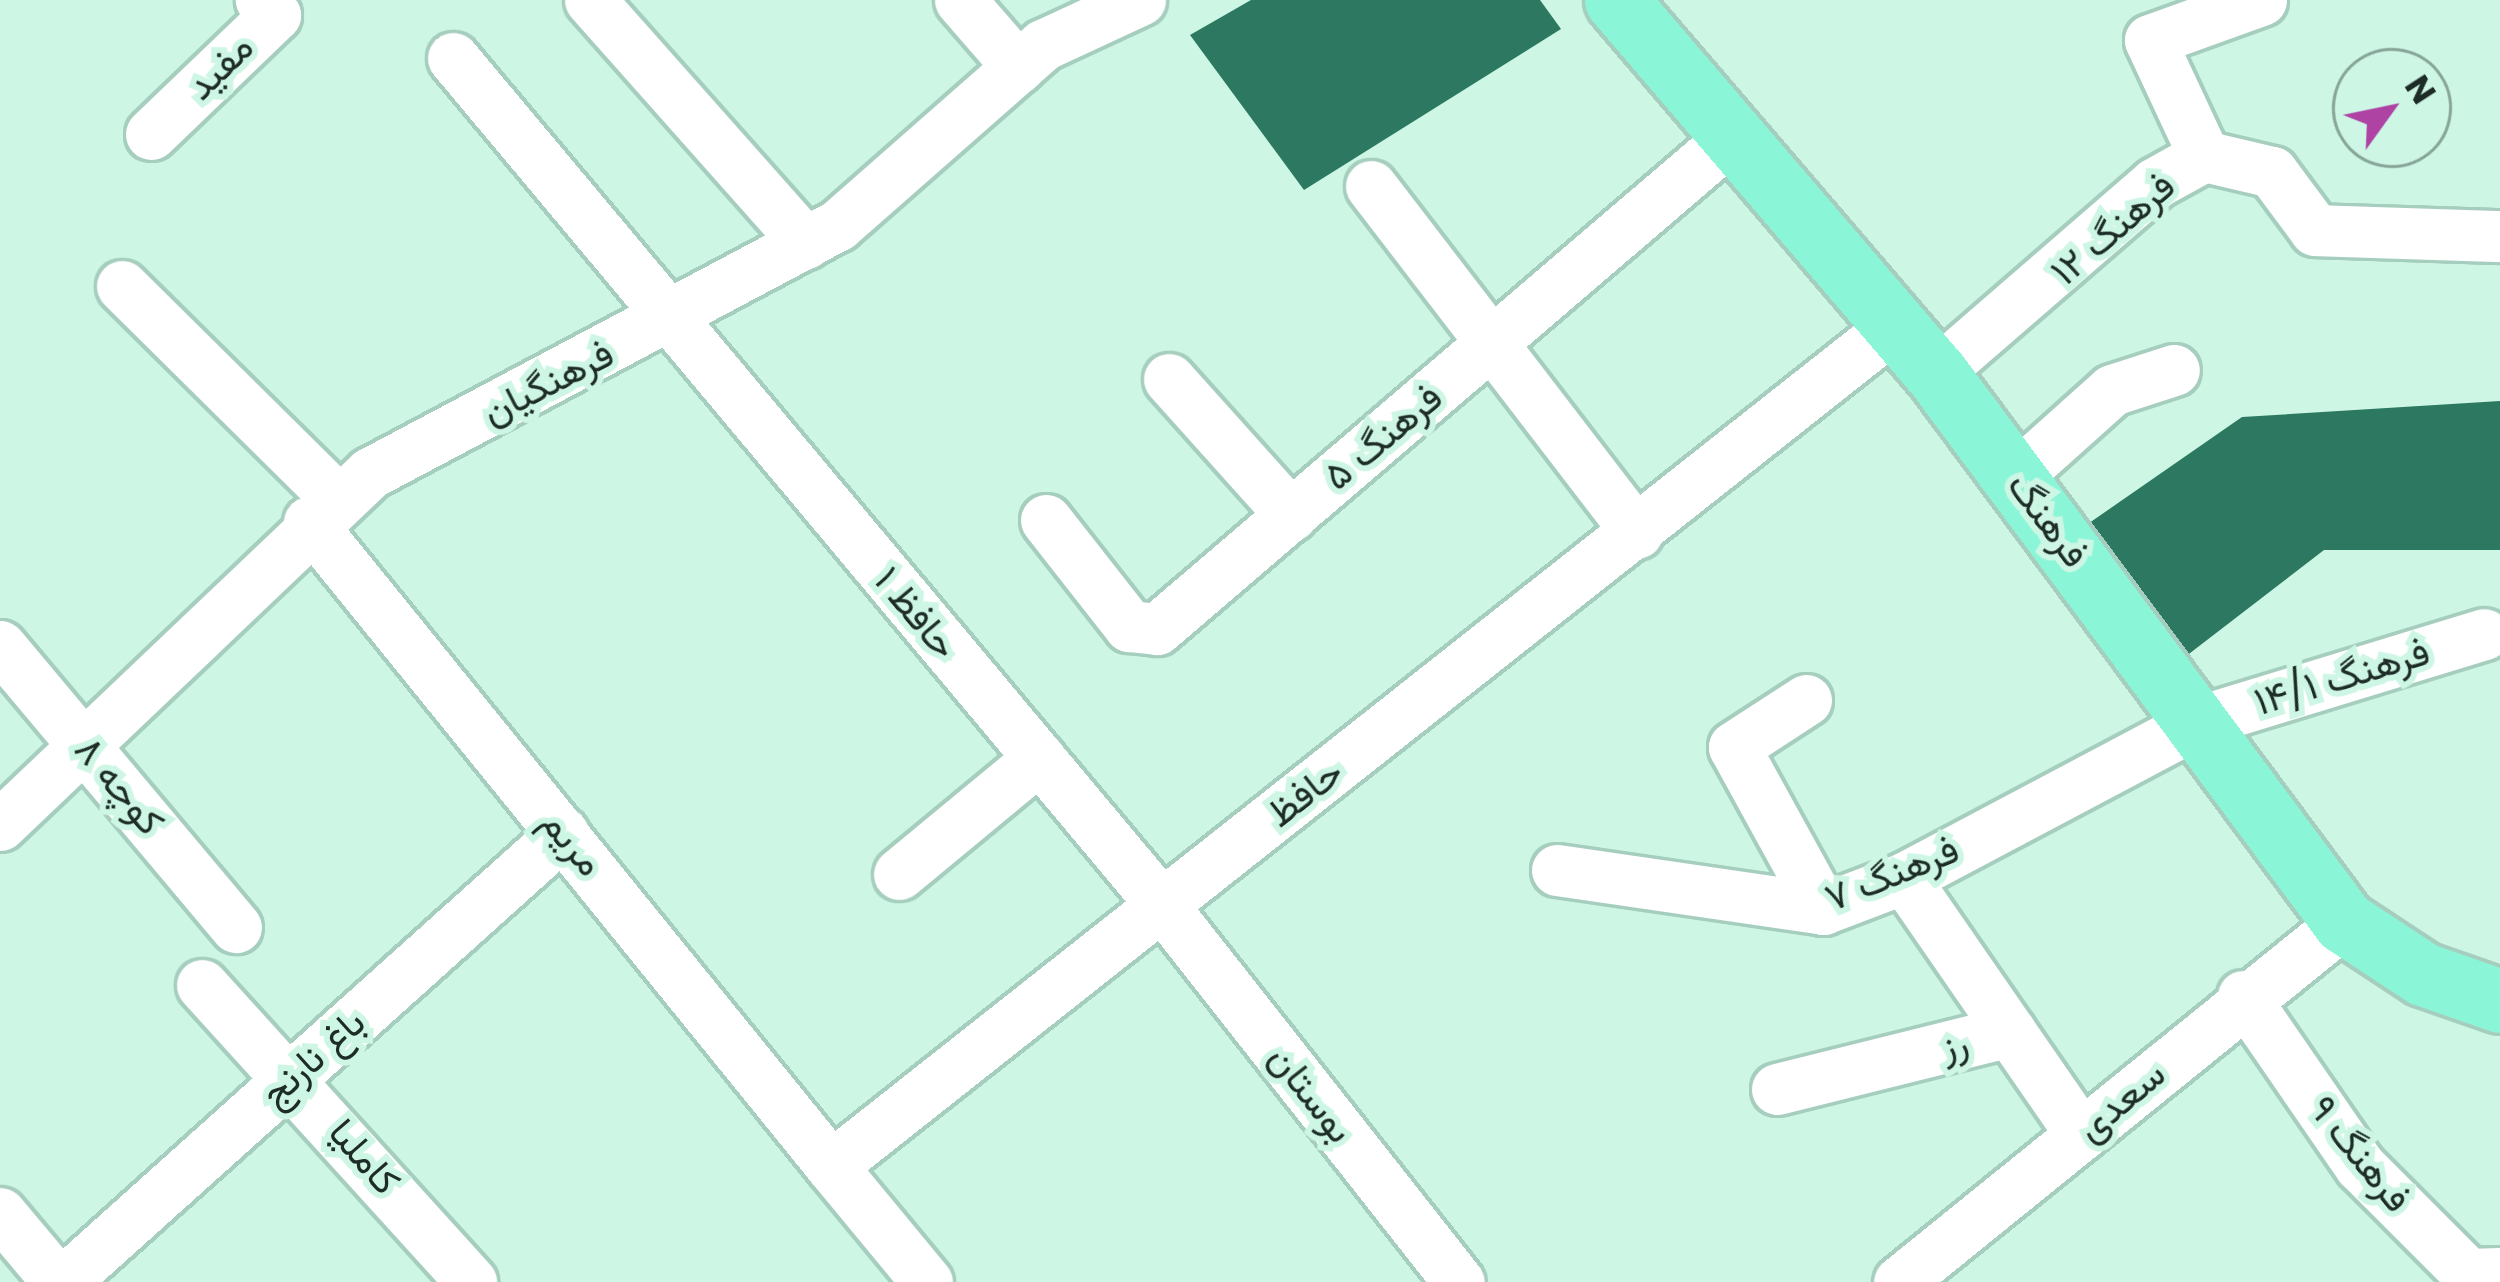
<!DOCTYPE html>
<meta charset="utf-8">
<style>
body{margin:0}
#map{position:relative;width:2500px;height:1282px;overflow:hidden;background:#cdf6e5;font-family:Poppins,Vazirmatn,sans-serif}
div>[style]{position:absolute}
[style*='--x']{left:calc(var(--x)*1px);top:calc(var(--y)*1px);width:calc(var(--w)*1px);rotate:calc(var(--a)*1deg)}
.building>*{inset:0;background:#2c7860}
.roads{filter:drop-shadow(3px 0 #a6cebe) drop-shadow(-3px 0 #a6cebe) drop-shadow(0 3px #a6cebe) drop-shadow(0 -3px #a6cebe)}
.minor>*{height:51px;margin:-25.5px;padding:0 25.5px;transform-origin:25.5px;border-radius:25.5px;background:#fff}
.major>*{height:63px;margin:-31.5px;padding:0 31.5px;transform-origin:31.5px;border-radius:31.5px;background:#8bf6d7}
span{translate:-50% -50%;white-space:nowrap;text-align:center;line-height:1.15;-webkit-text-stroke:12px #cdf6e5;paint-order:stroke}
.street-label{font-size:39px;color:#1d2c26}
.north{position:absolute;left:2332px;top:48px;width:120px;height:120px;box-sizing:border-box;background:#cdf6e5;border:3px solid #87a599;border-radius:50%;rotate:57deg;font-size:33px;font-weight:700;line-height:48px;text-align:center;color:#1d2c26}
.north::after{content:'';display:block;margin:auto;width:42px;height:54px;background:#ae43a4;clip-path:polygon(50% 0,100% 100%,50% 72%,0 100%)}
</style>
<div id="map">
<div class="building">
<i style="clip-path:polygon(1251px 0,1540px 0,1561px 29px,1304px 190px,1190px 35px)"></i>
<i style="clip-path:polygon(2500px 401px,2500px 550px,2324px 550px,2181px 660px,2082px 528px,2242px 417px)"></i>
</div>
<div class="roads">
<div class="minor">
<i style="--x:590;--y:0;--w:325;--a:48.4"></i>
<i style="--x:960;--y:0;--w:89;--a:49.1"></i>
<i style="--x:453;--y:58;--w:1105;--a:50.07"></i>
<i style="--x:1162;--y:905;--w:480;--a:51.8"></i>
<i style="--x:151;--y:134;--w:172;--a:-43.8"></i>
<i style="--x:275;--y:15;--w:21;--a:-133"></i>
<i style="--x:2204;--y:156;--w:128;--a:-115"></i>
<i style="--x:2150;--y:40;--w:118;--a:-19.8"></i>
<i style="--x:1371;--y:186;--w:437;--a:52.5"></i>
<i style="--x:122;--y:286;--w:303;--a:44.7"></i>
<i style="--x:1936;--y:373;--w:290;--a:-40.9"></i>
<i style="--x:2155;--y:183;--w:56;--a:-28.9"></i>
<i style="--x:2204;--y:156;--w:70;--a:13.2"></i>
<i style="--x:2272;--y:172;--w:72;--a:53.4"></i>
<i style="--x:2315;--y:230;--w:185;--a:1.9"></i>
<i style="--x:1169;--y:379;--w:183;--a:48.1"></i>
<i style="--x:2015;--y:477;--w:130;--a:-41.9"></i>
<i style="--x:2112;--y:390;--w:65;--a:-17.9"></i>
<i style="--x:1046;--y:520;--w:135;--a:51.9"></i>
<i style="--x:1129;--y:626;--w:28;--a:6"></i>
<i style="--x:1157;--y:629;--w:760;--a:-40.57"></i>
<i style="--x:309;--y:522;--w:829;--a:50.97"></i>
<i style="--x:0;--y:646;--w:367;--a:50"></i>
<i style="--x:1806;--y:700;--w:86;--a:146.9"></i>
<i style="--x:1734;--y:747;--w:185;--a:61.2"></i>
<i style="--x:0;--y:825;--w:511;--a:-43.57"></i>
<i style="--x:370;--y:473;--w:530;--a:-27.92"></i>
<i style="--x:838;--y:225;--w:273;--a:-41.3"></i>
<i style="--x:1043;--y:45;--w:107;--a:-24.9"></i>
<i style="--x:1557;--y:870;--w:269;--a:8.3"></i>
<i style="--x:1823;--y:909;--w:87;--a:-20.9"></i>
<i style="--x:1904;--y:878;--w:335;--a:-27.9"></i>
<i style="--x:2200;--y:721;--w:297;--a:-17"></i>
<i style="--x:899;--y:874;--w:182;--a:-39.6"></i>
<i style="--x:1904;--y:878;--w:312;--a:55.4"></i>
<i style="--x:202;--y:985;--w:401;--a:47.8"></i>
<i style="--x:2243;--y:996;--w:206;--a:55.5"></i>
<i style="--x:2360;--y:1166;--w:153;--a:45"></i>
<i style="--x:2468;--y:1274;--w:32;--a:-2"></i>
<i style="--x:1777;--y:1089;--w:240;--a:-14"></i>
<i style="--x:0;--y:1213;--w:90;--a:50"></i>
<i style="--x:63;--y:1282;--w:672;--a:-41.92"></i>
<i style="--x:927;--y:1282;--w:151;--a:-129.6"></i>
<i style="--x:831;--y:1166;--w:1356;--a:-38.32"></i>
<i style="--x:1899;--y:1282;--w:572;--a:-38.97"></i>
</div>
<div class="major">
<i style="--x:1616;--y:0;--w:491;--a:49.4"></i>
<i style="--x:1936;--y:373;--w:684;--a:53.38"></i>
<i style="--x:2344;--y:922;--w:95;--a:33.4"></i>
<i style="--x:2423;--y:974;--w:82;--a:19.3"></i>
</div>
</div>
<div class="street-label">
<span style="left:220px;top:67px;rotate:-44deg">مفید</span>
<span style="left:2113px;top:229px;rotate:-41deg">فرهنگ ١٢</span>
<span style="left:548px;top:383px;rotate:-27deg">فرهنگیان</span>
<span style="left:1383px;top:437px;rotate:-40deg">فرهنگ ۵</span>
<span style="left:2048px;top:520px;rotate:53deg">فرهنگ</span>
<span style="left:916px;top:613px;rotate:50deg">حافظ ۱</span>
<span style="left:2342px;top:677px;rotate:-17deg">فرهنگ ۱۴/۱</span>
<span style="left:119px;top:786px;rotate:50deg">کوچه ۸</span>
<span style="left:1305px;top:793px;rotate:-38deg">حافظ</span>
<span style="left:572px;top:843px;rotate:50deg">مریم</span>
<span style="left:1892px;top:874px;rotate:-22deg">فرهنگ ۷</span>
<span style="left:1955px;top:1045px;rotate:-14deg">رز</span>
<span style="left:313px;top:1058px;rotate:-42deg">باغ نارنج</span>
<span style="left:1311px;top:1094px;rotate:52deg">بوستان</span>
<span style="left:2121px;top:1101px;rotate:-40deg">سعدی</span>
<span style="left:2360px;top:1154px;rotate:51deg">فرهنگ ۹</span>
<span style="left:364px;top:1157px;rotate:49deg">کاملیا</span>
</div>
<div class="north">N</div>
</div>
